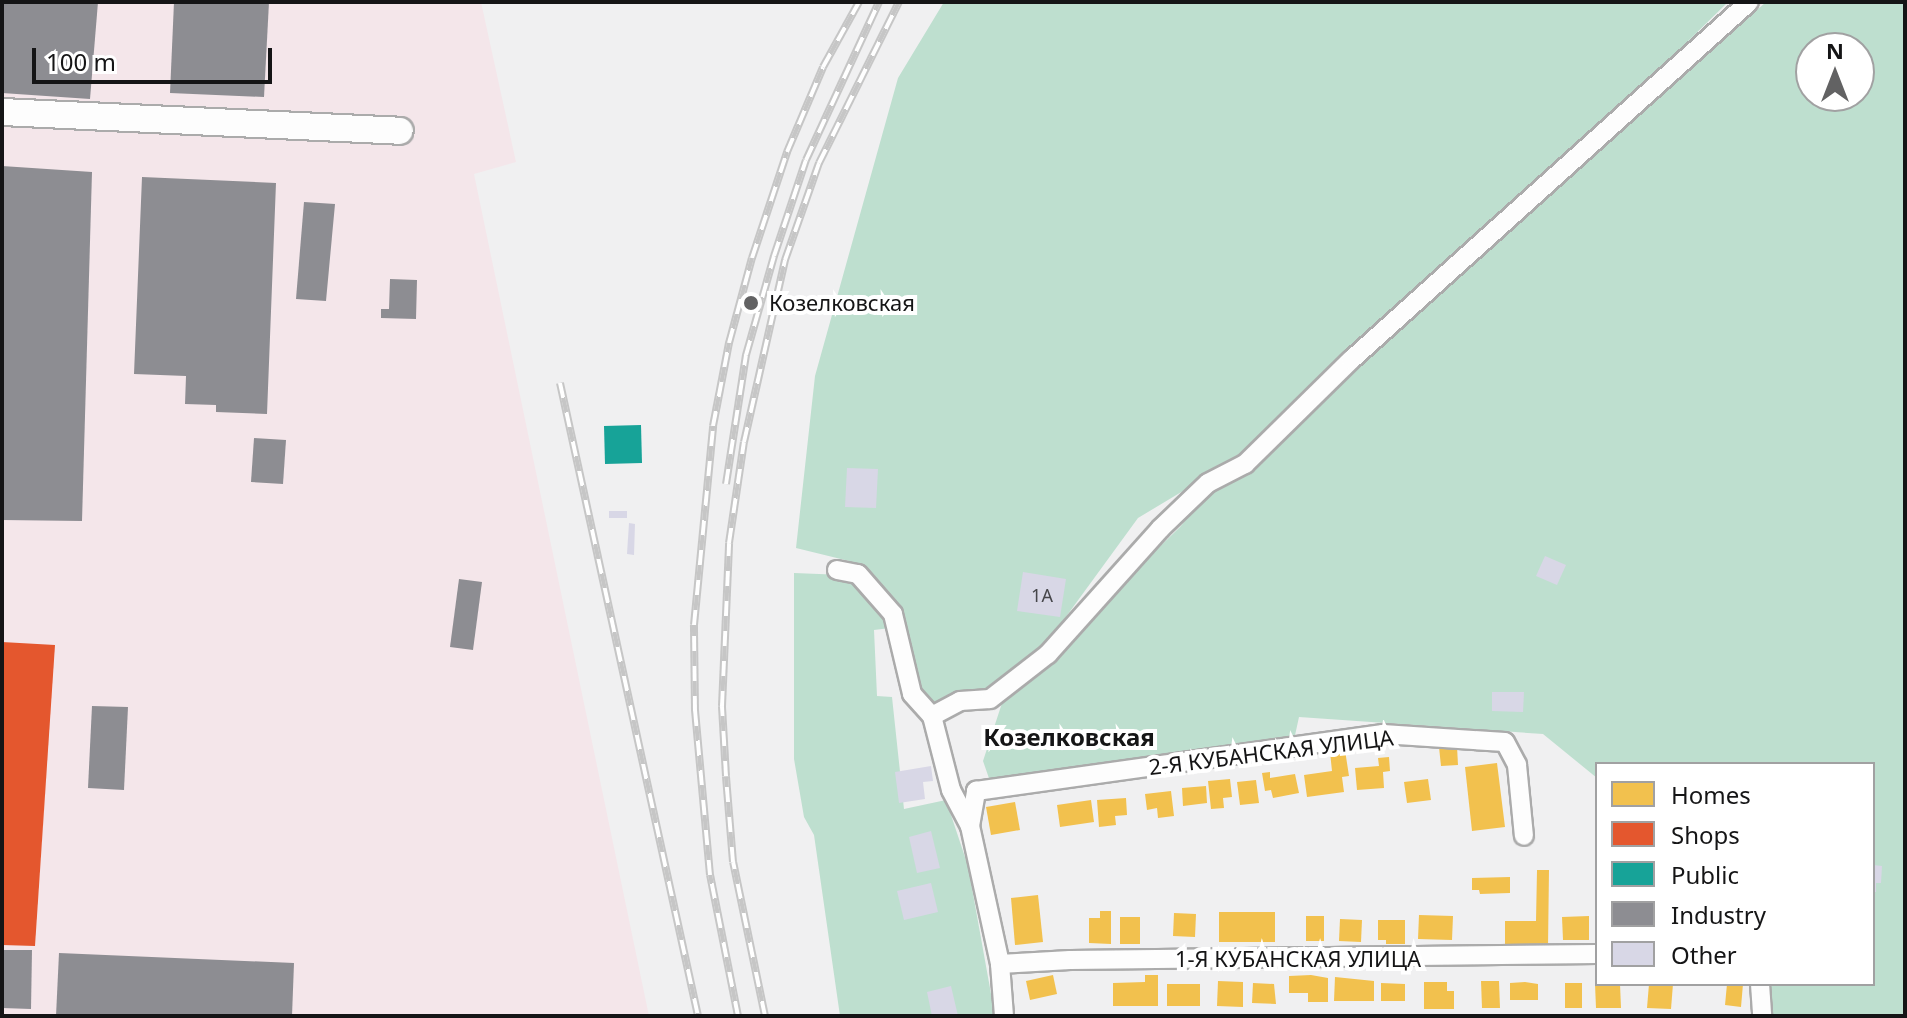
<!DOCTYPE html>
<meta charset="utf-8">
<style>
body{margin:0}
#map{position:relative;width:1907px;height:1018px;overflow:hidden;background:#f0f0f1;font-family:"Noto Sans",sans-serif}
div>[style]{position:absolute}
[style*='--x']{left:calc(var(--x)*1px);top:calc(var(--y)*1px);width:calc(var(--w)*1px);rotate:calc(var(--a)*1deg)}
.industrial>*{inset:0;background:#f4e6ea}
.green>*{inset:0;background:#bedfcf}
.homes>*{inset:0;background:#f2c14e}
.shops>*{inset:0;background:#e4572e}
.public>*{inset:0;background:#17a398}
.industry>*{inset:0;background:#8d8d92}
.building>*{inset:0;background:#d8d7e6}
.roads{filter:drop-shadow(2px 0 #ababab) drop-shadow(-2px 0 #ababab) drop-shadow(0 2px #ababab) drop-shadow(0 -2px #ababab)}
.street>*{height:18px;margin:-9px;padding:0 9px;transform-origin:9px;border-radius:9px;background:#fdfdfd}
.secondary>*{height:26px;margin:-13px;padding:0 13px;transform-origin:13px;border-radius:13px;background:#fdfdfd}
.rail>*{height:8px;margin-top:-4px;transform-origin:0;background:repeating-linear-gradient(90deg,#fff 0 15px,#c6c6c6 0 30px);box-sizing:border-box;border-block:2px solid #c6c6c6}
.dots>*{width:22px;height:22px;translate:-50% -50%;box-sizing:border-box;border:4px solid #fff;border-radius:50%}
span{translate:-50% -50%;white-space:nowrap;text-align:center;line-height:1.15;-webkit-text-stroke:8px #fff;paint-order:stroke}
.number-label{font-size:18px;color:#46464a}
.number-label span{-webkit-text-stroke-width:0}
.poi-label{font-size:22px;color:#151516}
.left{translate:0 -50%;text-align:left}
.street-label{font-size:22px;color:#151516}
.neighbourhood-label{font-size:24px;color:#151516;font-weight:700}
.frame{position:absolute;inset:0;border:4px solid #151516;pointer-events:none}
.legend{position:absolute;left:1595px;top:762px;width:280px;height:224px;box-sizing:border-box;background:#fff;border:2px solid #a1a1a2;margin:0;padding:10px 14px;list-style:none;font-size:24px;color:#151516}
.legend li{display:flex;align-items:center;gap:16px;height:40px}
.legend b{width:40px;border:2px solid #a1a1a2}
.north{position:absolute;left:1795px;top:32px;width:80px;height:80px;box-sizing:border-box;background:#fff;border:2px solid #a1a1a2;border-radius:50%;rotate:0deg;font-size:22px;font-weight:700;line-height:32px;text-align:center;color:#151516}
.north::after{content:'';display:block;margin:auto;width:28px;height:36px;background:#626263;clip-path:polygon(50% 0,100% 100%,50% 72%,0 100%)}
.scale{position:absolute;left:32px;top:48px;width:240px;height:36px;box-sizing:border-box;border:4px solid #151516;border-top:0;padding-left:10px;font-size:24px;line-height:28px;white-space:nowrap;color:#151516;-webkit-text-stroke:6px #fff;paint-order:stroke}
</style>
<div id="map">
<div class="industrial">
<i style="clip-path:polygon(2px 2px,481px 2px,516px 162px,474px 174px,649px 1016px,2px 1016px)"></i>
</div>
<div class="green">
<i style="clip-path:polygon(944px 2px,1728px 2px,1630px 98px,1243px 455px,1138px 518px,1041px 651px,987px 691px,934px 702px,918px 688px,894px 602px,849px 561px,796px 548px,815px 376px,898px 78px)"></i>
<i style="clip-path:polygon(evenodd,1766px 2px,1905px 2px,1905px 1016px,1766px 1016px,1764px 984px,1873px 984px,1873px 764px,1597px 764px,1597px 778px,1543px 734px,1299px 717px,1294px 740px,991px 784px,983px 761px,1004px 697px,1058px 660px,1115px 590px,1180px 527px,1216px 483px,1250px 473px,1365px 359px,1766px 2px,1811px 48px,1859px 48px,1859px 96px,1811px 96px,1811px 48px)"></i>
<i style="clip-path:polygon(794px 573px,844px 575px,869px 594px,890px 628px,874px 630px,877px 696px,892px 697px,904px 809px,946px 800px,968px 866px,995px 1016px,840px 1016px,814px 835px,804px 817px,794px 759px)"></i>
</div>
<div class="homes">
<i style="clip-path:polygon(1457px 746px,1458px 765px,1441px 766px,1439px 747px)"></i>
<i style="clip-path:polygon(1345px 750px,1349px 776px,1342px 777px,1344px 792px,1307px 797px,1304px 775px,1332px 771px,1330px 752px)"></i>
<i style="clip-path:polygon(1389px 757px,1390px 771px,1383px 772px,1384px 788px,1357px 790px,1355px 768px,1379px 766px,1378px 758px)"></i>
<i style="clip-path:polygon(1497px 763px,1505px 827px,1472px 831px,1465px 767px)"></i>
<i style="clip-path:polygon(1270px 772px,1270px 778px,1295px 774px,1299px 793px,1273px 798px,1271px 790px,1265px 791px,1262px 773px)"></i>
<i style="clip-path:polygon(1230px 779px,1232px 797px,1223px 798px,1224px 808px,1211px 809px,1208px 781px)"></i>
<i style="clip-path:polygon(1428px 779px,1431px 800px,1407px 803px,1404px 782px)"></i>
<i style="clip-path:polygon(1256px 780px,1259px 803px,1240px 805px,1237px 782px)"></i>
<i style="clip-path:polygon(1206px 786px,1207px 803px,1183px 806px,1182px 788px)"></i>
<i style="clip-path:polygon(1171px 791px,1174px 816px,1158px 818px,1157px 808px,1147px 810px,1145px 794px)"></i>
<i style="clip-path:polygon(1126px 798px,1127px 815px,1115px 816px,1116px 825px,1099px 827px,1097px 800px)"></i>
<i style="clip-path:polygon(1091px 800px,1094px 822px,1060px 827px,1057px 805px)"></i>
<i style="clip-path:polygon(1015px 802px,1020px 830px,991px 835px,986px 807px)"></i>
<i style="clip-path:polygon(1537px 870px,1549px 870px,1548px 947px,1505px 946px,1505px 921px,1536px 921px)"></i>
<i style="clip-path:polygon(1510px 877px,1510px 893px,1480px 894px,1479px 890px,1472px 890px,1472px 878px)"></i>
<i style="clip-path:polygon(1038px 895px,1043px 942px,1015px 945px,1011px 898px)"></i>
<i style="clip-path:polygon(1100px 911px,1111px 911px,1111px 944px,1089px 943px,1089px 918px,1100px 918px)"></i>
<i style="clip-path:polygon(1219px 912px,1275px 912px,1275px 942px,1219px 942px)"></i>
<i style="clip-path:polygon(1174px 913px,1196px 914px,1195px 937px,1173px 936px)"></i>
<i style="clip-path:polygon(1419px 915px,1453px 916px,1452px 940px,1418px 939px)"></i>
<i style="clip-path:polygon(1306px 916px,1324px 916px,1324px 941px,1306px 941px)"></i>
<i style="clip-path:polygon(1589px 916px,1589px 940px,1563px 940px,1562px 917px)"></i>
<i style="clip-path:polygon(1120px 917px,1140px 917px,1140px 944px,1120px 944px)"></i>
<i style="clip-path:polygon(1340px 919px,1362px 920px,1361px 942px,1339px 941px)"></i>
<i style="clip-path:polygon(1378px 920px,1405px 920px,1405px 944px,1386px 944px,1386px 940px,1378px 940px)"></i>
<i style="clip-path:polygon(1053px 975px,1057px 994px,1030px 1000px,1026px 981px)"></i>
<i style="clip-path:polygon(1145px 975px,1158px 975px,1158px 1006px,1113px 1006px,1113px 983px,1145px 982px)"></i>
<i style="clip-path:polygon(1311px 975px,1328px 978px,1328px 1002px,1308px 1002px,1308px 993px,1289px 993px,1289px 976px)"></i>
<i style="clip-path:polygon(1335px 977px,1374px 981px,1374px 1001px,1334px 1001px)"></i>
<i style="clip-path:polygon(1218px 981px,1243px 982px,1243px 1007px,1217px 1006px)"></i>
<i style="clip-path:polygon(1481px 981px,1499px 981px,1500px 1008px,1482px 1008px)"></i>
<i style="clip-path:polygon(1424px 982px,1447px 982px,1447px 991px,1454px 991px,1454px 1009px,1424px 1009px)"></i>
<i style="clip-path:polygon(1525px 982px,1538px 984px,1538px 1000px,1510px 1000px,1510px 983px)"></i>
<i style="clip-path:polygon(1253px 983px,1274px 984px,1276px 1004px,1252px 1003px)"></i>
<i style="clip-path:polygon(1381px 983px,1405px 984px,1405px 1001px,1381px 1001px)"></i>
<i style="clip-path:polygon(1565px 983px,1582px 983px,1582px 1008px,1565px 1008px)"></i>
<i style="clip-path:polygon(1167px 984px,1200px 984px,1200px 1006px,1167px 1006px)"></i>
<i style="clip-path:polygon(1595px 984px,1620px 984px,1621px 1008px,1596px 1008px)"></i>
<i style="clip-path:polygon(1649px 984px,1673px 984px,1671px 1009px,1647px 1008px)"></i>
<i style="clip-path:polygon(1727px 984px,1743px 984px,1741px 1007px,1725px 1005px)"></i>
</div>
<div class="shops">
<i style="clip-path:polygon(2px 642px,55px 645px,35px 946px,2px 945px)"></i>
</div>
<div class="public">
<i style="clip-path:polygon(641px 425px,642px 463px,605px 464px,604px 426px)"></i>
</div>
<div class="industry">
<i style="clip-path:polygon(2px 2px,98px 2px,90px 99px,2px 93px)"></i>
<i style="clip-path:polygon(174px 2px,269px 2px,264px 97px,170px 93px)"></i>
<i style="clip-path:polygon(2px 166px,92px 172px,82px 521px,2px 520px)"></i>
<i style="clip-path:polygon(142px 177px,276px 183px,267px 414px,216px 412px,216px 405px,185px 404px,186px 376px,134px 374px)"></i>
<i style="clip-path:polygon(304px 202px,335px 204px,326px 301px,296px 299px)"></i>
<i style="clip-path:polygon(390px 279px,417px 280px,416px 319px,381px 318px,381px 309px,389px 309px)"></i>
<i style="clip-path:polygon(254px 438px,286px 440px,283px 484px,251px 482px)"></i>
<i style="clip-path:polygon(459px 579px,482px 582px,473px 650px,450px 647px)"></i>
<i style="clip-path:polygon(92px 706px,128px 707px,124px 790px,88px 788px)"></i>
<i style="clip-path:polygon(2px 950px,32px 950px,31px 1009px,2px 1008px)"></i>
<i style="clip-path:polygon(59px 953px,294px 963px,292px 1016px,56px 1016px)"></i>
</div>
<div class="building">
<i style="clip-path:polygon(847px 468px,878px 469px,876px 508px,845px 507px)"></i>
<i style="clip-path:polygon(609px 511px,627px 511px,627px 518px,609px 518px)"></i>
<i style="clip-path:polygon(629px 523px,635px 524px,634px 555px,627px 554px)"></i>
<i style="clip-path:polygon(1545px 556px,1566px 565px,1557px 585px,1536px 576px)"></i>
<i style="clip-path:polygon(1023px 572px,1066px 579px,1060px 617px,1017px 611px)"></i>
<i style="clip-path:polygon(1492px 692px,1524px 692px,1523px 712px,1492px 711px)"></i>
<i style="clip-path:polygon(931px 766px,933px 781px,923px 782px,925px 799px,899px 803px,895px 772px)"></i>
<i style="clip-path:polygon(931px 831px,940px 868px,917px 873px,909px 837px)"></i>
<i style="clip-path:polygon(1873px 865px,1882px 866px,1881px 883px,1876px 883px,1876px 892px,1873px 892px)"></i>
<i style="clip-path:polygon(931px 883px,938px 912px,904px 920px,897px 891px)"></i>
<i style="clip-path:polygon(951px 986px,958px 1016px,932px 1016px,927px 992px)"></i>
</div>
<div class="roads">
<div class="street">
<i style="--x:837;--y:570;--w:21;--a:11"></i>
<i style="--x:858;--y:574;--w:53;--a:48.8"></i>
<i style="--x:893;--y:614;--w:82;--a:76.6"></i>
<i style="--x:912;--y:694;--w:30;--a:48"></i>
<i style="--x:932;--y:716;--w:76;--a:75.6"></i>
<i style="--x:951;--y:790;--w:41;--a:62.2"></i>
<i style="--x:970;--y:826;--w:141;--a:77.7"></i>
<i style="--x:1000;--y:964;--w:52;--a:85.6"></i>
<i style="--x:932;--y:716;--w:32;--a:-28"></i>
<i style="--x:960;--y:701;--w:30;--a:-4"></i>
<i style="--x:990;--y:699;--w:73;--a:-37.8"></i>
<i style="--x:1048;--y:654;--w:168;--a:-48.1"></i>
<i style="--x:1160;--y:529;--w:66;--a:-43.8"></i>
<i style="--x:1208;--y:483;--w:42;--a:-27.2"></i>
<i style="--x:1245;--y:464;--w:148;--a:-44.5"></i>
<i style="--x:1351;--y:360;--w:535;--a:-41.97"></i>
<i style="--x:970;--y:826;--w:36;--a:-80"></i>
<i style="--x:976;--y:791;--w:411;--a:-8"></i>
<i style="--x:1383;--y:734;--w:122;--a:3.8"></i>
<i style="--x:1505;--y:742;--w:26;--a:62"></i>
<i style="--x:1517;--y:765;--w:71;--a:84.4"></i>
<i style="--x:1000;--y:964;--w:70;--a:-3.3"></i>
<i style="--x:1070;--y:960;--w:527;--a:-0.65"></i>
<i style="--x:1760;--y:984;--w:32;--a:86"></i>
</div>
<div class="secondary">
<i style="--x:2;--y:112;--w:398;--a:2.7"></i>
</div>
</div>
<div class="rail">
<i style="--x:560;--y:383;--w:648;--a:77.7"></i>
<i style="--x:726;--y:484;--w:131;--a:-81.2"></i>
<i style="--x:746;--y:355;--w:103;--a:-74.2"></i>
<i style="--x:774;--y:256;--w:101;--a:-71.6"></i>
<i style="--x:806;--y:160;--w:174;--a:-65.2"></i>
<i style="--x:738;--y:1016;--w:144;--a:-101.2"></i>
<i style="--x:710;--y:875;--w:165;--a:-95.2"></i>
<i style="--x:695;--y:711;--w:86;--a:-90.7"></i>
<i style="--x:694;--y:625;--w:200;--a:-84.5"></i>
<i style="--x:713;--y:426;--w:85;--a:-79.1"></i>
<i style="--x:729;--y:343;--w:88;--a:-74.9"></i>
<i style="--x:752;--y:258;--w:112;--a:-71.7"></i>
<i style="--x:787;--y:152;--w:92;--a:-67"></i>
<i style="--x:823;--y:67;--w:74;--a:-61"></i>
<i style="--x:765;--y:1016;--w:157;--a:-101.7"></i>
<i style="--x:733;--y:862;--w:86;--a:-94.7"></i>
<i style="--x:726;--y:776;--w:70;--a:-93.3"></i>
<i style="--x:722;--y:706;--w:163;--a:-87.5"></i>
<i style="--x:729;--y:543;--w:102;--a:-81.6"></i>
<i style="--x:744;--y:442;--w:187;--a:-77.3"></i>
<i style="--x:785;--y:260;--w:103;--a:-70.7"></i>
<i style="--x:819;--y:163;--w:180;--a:-63.6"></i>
</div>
<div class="dots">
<i style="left:751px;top:303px;background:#626263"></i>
</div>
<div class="number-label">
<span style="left:1042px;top:595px">1А</span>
</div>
<div class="poi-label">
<span class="left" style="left:769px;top:303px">Козелковская</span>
</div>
<div class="street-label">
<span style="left:1271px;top:752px;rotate:-7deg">2-Я КУБАНСКАЯ УЛИЦА</span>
<span style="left:1298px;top:959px">1-Я КУБАНСКАЯ УЛИЦА</span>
</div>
<div class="neighbourhood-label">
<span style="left:1069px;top:737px">Козелковская</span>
</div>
<div class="frame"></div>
<ul class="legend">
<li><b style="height:22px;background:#f2c14e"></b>Homes</li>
<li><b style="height:22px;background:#e4572e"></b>Shops</li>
<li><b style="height:22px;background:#17a398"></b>Public</li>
<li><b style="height:22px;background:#8d8d92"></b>Industry</li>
<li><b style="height:22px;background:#d8d7e6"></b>Other</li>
</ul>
<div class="north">N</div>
<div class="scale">100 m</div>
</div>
